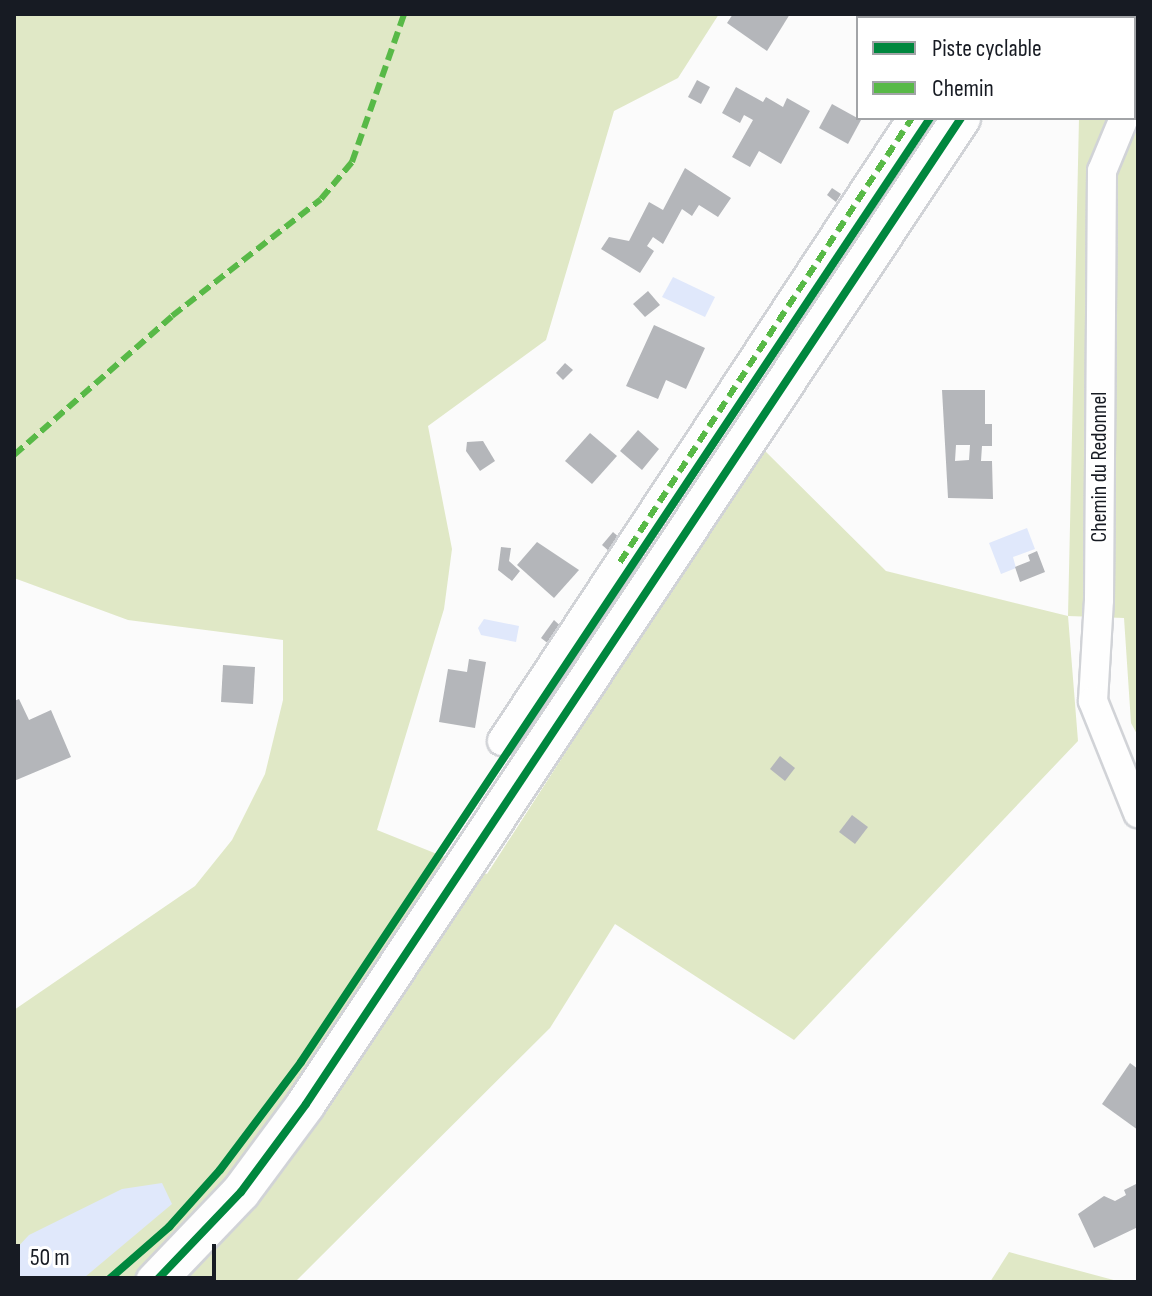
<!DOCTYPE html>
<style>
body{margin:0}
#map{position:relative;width:1152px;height:1296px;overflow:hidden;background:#fbfbfb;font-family:"Sofia Sans Condensed",sans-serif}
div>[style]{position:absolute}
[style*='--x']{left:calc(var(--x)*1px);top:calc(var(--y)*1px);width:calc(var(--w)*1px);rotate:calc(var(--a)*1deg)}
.green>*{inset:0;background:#e0e8c6}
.water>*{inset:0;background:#e0e8fb}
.stream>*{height:8px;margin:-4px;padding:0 4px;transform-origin:4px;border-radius:4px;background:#e0e8fb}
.building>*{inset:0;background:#b4b6ba}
.roads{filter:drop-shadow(2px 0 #d1d3d7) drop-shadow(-2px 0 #d1d3d7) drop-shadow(0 2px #d1d3d7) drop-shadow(0 -2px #d1d3d7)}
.street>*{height:28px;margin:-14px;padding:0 14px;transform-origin:14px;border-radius:14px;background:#fefefe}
.secondary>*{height:38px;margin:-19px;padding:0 19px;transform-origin:19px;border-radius:19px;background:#fefefe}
.quiet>*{height:6px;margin-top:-3px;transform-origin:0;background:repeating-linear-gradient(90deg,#58b947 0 12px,transparent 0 18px)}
.cycleway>*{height:8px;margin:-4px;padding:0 4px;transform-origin:4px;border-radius:4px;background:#00873e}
span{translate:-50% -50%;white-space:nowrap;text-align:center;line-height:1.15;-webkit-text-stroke:6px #fff;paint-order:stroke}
.street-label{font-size:22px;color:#171b23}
.frame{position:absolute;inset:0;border:16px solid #171b23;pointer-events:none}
.legend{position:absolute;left:856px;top:16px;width:280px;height:104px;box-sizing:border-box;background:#fff;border:2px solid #a2a4a7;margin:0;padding:10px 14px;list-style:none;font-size:24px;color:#171b23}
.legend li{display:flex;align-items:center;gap:16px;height:40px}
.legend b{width:40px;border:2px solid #a2a4a7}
.scale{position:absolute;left:16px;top:1244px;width:200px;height:36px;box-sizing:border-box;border:4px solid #171b23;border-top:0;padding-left:10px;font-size:24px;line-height:28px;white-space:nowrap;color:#171b23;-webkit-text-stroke:6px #fff;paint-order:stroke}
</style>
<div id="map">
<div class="green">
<i style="clip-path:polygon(14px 14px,719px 14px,678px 78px,614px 111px,546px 340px,428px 426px,452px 549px,444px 609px,377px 830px,487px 874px,762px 448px,886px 571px,1068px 616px,1079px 118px,1134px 118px,1134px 18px,1048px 18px,1138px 14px,1138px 736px,1131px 723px,1124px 618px,1068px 616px,1078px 741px,794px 1040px,615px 924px,550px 1028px,295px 1282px,14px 1282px,14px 1010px,195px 886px,232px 840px,265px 774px,283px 700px,283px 640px,128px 620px,14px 578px)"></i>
<i style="clip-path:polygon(1009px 1252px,1121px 1282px,990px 1282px)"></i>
</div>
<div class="water">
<i style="clip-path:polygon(673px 277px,715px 297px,705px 317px,662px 297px)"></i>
<i style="clip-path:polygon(1027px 528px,1035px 549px,1013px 557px,1016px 568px,1001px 574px,989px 543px)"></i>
<i style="clip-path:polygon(484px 619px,519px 626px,516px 642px,481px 635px,478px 628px)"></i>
<i style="clip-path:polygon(162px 1183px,172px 1204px,79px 1282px,14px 1282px,14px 1251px,29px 1235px,122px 1189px)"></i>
</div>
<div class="stream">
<i style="--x:958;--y:18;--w:5;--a:-53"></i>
</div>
<div class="building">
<i style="clip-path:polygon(733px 14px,790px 14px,767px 51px,727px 23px)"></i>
<i style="clip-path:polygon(697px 80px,710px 87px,701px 104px,688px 97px)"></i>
<i style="clip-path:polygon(736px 87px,763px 102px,766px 97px,783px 107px,787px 98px,810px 111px,781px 164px,759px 151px,750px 167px,732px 157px,753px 120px,744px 115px,740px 123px,722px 113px)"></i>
<i style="clip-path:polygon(832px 104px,861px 120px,848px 144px,819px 128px)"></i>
<i style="clip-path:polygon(685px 168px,731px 198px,718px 217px,699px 205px,692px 216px,682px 209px,663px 244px,653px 237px,647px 246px,654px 251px,640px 273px,601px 249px,609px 237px,629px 241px,649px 202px,663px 210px)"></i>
<i style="clip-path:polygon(832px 188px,841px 194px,836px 202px,827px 195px)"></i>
<i style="clip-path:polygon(648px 291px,660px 305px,645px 317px,633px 304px)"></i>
<i style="clip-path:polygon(654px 325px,705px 348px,686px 389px,666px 380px,658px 399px,626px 386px)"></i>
<i style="clip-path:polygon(565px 363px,573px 370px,563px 380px,556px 373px)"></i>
<i style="clip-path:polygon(evenodd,942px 390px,985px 390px,985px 424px,992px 424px,992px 446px,982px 446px,981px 461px,992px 461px,993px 499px,948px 498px,942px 390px,956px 445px,970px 445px,969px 460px,955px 461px,956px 445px)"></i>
<i style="clip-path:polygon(638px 430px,659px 449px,642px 470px,620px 451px)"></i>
<i style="clip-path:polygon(590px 433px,617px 456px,592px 484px,565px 461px)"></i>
<i style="clip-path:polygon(483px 441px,495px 461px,480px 471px,466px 451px,467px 442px)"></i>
<i style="clip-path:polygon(613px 532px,621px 539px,610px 552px,602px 545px)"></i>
<i style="clip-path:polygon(537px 542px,579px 570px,554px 598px,517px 565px)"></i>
<i style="clip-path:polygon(501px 547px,511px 548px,509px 561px,520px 571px,512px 581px,498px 570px)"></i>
<i style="clip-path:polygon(1037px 551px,1045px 572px,1020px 582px,1015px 567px,1030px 561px,1028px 555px)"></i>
<i style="clip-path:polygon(554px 620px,566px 631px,554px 648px,541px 638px)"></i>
<i style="clip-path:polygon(469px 659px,486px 662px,475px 728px,439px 722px,448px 669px,467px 672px)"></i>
<i style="clip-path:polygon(223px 665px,255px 667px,253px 704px,221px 702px)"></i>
<i style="clip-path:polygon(19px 699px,29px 720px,51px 710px,71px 757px,14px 781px,14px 701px)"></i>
<i style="clip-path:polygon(780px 756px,795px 768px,785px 781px,770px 769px)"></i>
<i style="clip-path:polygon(852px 815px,868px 827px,855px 844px,839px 832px)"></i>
<i style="clip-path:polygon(1130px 1063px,1138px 1069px,1138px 1130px,1102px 1104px)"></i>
<i style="clip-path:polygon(1138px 1183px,1138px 1227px,1094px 1248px,1078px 1214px,1104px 1196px,1115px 1201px,1126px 1195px,1124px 1190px)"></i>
</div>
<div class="roads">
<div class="street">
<i style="--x:978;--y:18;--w:5;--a:-53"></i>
<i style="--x:1134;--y:99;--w:6;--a:-51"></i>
<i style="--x:1124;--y:118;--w:57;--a:112.5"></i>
<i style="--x:1102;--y:171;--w:429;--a:90.4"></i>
<i style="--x:1099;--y:600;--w:101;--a:93.4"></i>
<i style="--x:1093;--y:701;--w:121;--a:68.1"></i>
<i style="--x:502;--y:741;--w:746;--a:-56.65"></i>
</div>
<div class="secondary">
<i style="--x:1028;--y:18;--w:5;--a:-53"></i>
<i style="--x:155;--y:1282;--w:124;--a:-46.3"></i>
<i style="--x:241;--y:1192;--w:109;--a:-53.5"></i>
<i style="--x:306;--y:1104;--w:1184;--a:-56.4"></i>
</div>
</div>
<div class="quiet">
<i style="--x:978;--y:18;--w:5;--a:-53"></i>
<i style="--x:14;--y:455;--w:210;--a:-41.3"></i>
<i style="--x:172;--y:316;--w:189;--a:-38.1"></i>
<i style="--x:321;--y:199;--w:48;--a:-50"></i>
<i style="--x:352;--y:162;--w:157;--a:-70.6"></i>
<i style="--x:620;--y:562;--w:531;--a:-56.67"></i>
</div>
<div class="cycleway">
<i style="--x:106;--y:1282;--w:84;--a:-41.1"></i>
<i style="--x:169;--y:1227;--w:76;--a:-48.2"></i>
<i style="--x:220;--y:1170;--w:135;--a:-53.1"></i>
<i style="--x:301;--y:1062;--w:1134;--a:-56.32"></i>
<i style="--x:155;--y:1282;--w:124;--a:-46.3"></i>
<i style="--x:241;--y:1192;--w:109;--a:-53.5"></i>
<i style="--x:306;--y:1104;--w:1184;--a:-56.4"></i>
</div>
<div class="street-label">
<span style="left:1100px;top:467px;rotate:-90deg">Chemin du Redonnel</span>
</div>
<div class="frame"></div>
<ul class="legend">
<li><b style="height:10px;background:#00873e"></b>Piste cyclable</li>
<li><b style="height:10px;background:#58b947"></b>Chemin</li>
</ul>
<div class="scale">50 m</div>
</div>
